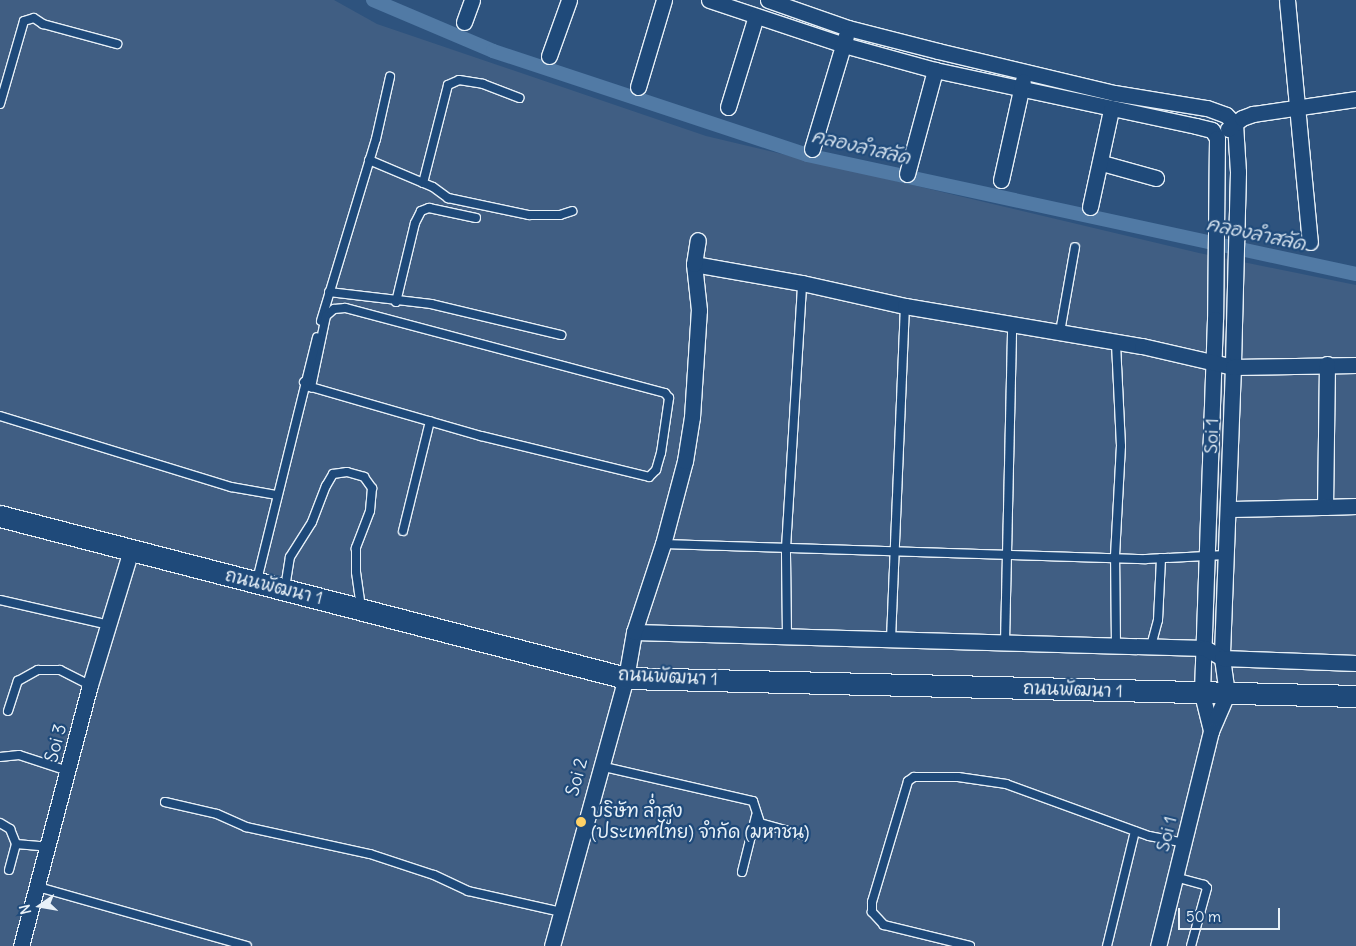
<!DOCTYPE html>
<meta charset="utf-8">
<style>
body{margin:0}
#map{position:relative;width:1356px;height:946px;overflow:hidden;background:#2e537e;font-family:Delius,"Playpen Sans Thai",sans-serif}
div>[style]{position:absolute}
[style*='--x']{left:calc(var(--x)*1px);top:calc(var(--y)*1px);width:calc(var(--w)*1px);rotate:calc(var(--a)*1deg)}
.built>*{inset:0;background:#405e83}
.canal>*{height:14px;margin:-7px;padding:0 7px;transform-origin:7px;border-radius:7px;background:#517aa5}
.roads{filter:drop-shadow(1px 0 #e8f1f8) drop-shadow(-1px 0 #e8f1f8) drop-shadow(0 1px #e8f1f8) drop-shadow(0 -1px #e8f1f8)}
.lane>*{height:8px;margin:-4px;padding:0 4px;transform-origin:4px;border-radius:4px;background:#1f4a7a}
.street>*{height:15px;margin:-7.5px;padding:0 7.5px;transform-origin:7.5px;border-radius:7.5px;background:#1f4a7a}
.secondary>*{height:21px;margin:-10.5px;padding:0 10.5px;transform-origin:10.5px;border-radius:10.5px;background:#1f4a7a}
.dots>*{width:14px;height:14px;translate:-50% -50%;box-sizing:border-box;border:2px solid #1f4a7a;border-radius:50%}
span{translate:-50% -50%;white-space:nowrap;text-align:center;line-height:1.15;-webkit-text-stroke:4.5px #1f4a7a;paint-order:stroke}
.street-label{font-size:18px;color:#e8f1f8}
.poi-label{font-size:18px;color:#e8f1f8}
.left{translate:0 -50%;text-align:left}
.water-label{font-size:19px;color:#d1dfec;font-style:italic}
.north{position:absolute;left:15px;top:881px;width:50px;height:50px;-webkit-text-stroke:4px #1f4a7a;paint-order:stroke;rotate:257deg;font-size:14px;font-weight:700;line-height:20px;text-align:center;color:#e8f1f8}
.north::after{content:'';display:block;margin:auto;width:18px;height:22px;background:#e8f1f8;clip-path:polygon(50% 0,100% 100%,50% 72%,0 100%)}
.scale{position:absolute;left:1178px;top:908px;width:102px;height:22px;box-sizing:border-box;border:2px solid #e8f1f8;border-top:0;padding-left:6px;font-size:15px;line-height:18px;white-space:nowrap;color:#e8f1f8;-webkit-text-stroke:4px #1f4a7a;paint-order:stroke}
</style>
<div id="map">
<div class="built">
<i style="clip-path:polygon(0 0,334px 0,377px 24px,706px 136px,1199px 253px,1356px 285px,1356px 946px,0 946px)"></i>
</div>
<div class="canal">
<i style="--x:373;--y:0;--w:130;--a:23"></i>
<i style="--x:493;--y:51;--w:331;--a:18.3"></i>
<i style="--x:807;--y:155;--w:562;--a:12.23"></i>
</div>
<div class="roads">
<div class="lane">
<i style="--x:0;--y:104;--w:86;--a:-73.9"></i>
<i style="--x:24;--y:21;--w:10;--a:-17"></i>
<i style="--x:34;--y:18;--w:11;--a:34"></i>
<i style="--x:43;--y:24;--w:77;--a:15.1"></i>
<i style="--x:369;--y:160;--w:69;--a:22.9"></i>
<i style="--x:433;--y:187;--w:19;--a:36"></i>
<i style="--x:448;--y:198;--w:83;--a:11.9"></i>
<i style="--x:529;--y:215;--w:31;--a:0"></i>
<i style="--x:560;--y:215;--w:13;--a:-18"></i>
<i style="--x:423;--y:183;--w:101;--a:-75.7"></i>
<i style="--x:448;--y:85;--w:12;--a:-24"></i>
<i style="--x:459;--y:80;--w:24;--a:9"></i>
<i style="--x:483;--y:84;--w:39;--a:21"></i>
<i style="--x:329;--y:292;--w:103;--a:6.7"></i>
<i style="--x:431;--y:304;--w:134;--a:13.4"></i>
<i style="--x:396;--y:302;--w:81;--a:-76.5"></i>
<i style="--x:415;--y:223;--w:13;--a:-63"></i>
<i style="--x:421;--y:211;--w:9;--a:-21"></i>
<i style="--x:429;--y:208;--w:48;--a:12"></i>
<i style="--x:321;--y:321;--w:190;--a:-73.2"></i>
<i style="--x:376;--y:139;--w:64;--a:-77.3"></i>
<i style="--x:1060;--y:332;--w:86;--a:-80"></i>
<i style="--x:304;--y:382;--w:9;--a:36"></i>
<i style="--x:311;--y:387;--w:177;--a:16.1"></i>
<i style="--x:481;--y:436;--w:173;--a:13.7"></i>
<i style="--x:649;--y:477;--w:10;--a:-45"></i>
<i style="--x:656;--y:470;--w:18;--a:-74"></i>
<i style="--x:661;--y:453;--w:56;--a:-81.7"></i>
<i style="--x:669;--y:398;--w:6;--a:-129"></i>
<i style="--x:665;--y:393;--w:331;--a:-165.1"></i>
<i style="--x:345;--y:308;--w:11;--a:175"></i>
<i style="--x:334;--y:309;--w:11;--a:139"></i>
<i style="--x:326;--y:316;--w:73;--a:101.9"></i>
<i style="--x:0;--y:416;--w:242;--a:17.1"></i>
<i style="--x:231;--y:487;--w:47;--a:9.9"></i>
<i style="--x:403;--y:531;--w:113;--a:-76.2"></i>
<i style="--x:663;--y:544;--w:483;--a:1.8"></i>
<i style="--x:1146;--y:559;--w:79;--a:-2.9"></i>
<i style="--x:257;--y:580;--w:250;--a:-76.1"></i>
<i style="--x:285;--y:588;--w:31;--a:-81"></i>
<i style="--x:290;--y:557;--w:41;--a:-57.8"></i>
<i style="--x:312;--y:522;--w:39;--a:-69"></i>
<i style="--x:326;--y:486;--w:14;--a:-60"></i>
<i style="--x:333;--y:474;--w:14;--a:-8"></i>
<i style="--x:347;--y:472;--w:18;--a:16"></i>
<i style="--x:364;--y:477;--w:14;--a:54"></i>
<i style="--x:372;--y:488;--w:23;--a:95"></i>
<i style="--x:370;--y:511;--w:40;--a:111"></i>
<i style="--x:356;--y:548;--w:24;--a:90"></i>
<i style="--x:356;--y:572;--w:34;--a:82"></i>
<i style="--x:0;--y:600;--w:112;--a:12.9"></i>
<i style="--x:787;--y:636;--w:88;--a:-90.7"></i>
<i style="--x:786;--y:548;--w:265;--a:-86.5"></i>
<i style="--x:891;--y:639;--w:333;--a:-87.6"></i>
<i style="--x:1005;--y:642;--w:317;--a:-88.7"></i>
<i style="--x:1116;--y:645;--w:89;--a:-90.6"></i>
<i style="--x:1115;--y:556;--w:110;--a:-86.9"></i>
<i style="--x:1121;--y:446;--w:103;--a:-92.8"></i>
<i style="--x:1151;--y:646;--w:27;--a:-75"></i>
<i style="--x:1158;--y:620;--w:62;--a:-87.2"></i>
<i style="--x:8;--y:711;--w:32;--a:-72"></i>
<i style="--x:18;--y:681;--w:23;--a:-29"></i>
<i style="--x:38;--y:670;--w:22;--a:0"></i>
<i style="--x:60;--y:670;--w:34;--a:27"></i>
<i style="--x:0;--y:757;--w:19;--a:-6"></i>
<i style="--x:19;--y:755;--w:52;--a:18.1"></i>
<i style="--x:600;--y:766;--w:157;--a:12.9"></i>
<i style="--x:753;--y:801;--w:23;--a:72"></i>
<i style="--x:760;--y:823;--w:45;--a:15.6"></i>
<i style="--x:165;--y:802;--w:53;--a:13"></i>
<i style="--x:217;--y:814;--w:32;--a:24"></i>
<i style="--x:246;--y:827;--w:127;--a:12.3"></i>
<i style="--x:370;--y:854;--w:67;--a:18.2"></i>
<i style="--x:434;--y:875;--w:38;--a:25"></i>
<i style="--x:468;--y:891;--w:95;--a:12.7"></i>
<i style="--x:0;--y:823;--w:12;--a:31"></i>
<i style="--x:10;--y:829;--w:16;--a:68"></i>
<i style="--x:16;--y:844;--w:32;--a:5"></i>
<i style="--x:9;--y:870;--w:27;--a:-75"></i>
<i style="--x:742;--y:872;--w:58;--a:-76"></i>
<i style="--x:1175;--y:877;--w:30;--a:15"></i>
<i style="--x:1204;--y:885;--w:4;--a:45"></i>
<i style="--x:1207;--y:888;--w:60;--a:105.4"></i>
<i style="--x:38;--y:887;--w:217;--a:15.8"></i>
<i style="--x:970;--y:946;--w:89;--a:-166.3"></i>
<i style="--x:884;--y:925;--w:18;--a:-133"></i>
<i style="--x:872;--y:912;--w:10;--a:-90"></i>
<i style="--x:872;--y:902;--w:126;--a:-73.4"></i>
<i style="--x:908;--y:781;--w:7;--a:-34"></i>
<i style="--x:914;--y:777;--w:44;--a:0"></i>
<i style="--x:958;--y:777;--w:49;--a:8.3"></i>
<i style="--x:1006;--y:784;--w:152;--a:20"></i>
<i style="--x:1149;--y:836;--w:36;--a:11"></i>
<i style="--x:1107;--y:946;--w:118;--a:-76.3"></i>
</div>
<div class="street">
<i style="--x:709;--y:0;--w:142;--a:18.4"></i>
<i style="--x:844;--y:45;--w:94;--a:15.4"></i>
<i style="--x:935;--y:70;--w:267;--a:12.1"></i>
<i style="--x:1196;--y:126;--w:16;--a:14"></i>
<i style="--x:1212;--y:130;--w:9;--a:58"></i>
<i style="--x:1217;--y:138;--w:181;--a:90.6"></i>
<i style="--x:1215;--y:319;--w:375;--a:92"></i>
<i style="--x:1202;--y:694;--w:38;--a:76"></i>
<i style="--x:768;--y:0;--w:85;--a:19.3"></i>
<i style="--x:848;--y:28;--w:93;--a:14.3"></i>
<i style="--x:938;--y:51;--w:181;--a:13.4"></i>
<i style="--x:1114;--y:93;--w:94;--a:9.2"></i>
<i style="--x:1207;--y:108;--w:20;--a:20"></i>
<i style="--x:1226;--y:115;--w:13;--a:45"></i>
<i style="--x:1235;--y:124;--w:48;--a:86.4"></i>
<i style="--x:1238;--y:172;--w:195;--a:91.5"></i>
<i style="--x:1233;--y:367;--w:291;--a:92.2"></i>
<i style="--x:1222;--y:658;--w:36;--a:82"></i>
<i style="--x:1227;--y:694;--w:40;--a:113.4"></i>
<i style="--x:1211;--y:731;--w:221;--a:103.8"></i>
<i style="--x:1287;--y:0;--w:243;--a:84.6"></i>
<i style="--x:464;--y:22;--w:23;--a:-70"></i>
<i style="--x:549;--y:56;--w:59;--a:-70.3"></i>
<i style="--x:638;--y:87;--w:91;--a:-73.4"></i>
<i style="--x:728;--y:107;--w:95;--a:-72.9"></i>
<i style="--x:1228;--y:129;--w:18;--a:-38"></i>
<i style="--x:1242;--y:118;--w:12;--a:-20"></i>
<i style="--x:1253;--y:114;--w:104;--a:-8.3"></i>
<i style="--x:812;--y:149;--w:118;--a:-73.3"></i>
<i style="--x:1102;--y:163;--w:56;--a:15.5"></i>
<i style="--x:907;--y:174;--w:108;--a:-74.9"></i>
<i style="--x:1001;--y:180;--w:101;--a:-77.5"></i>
<i style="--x:1090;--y:207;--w:99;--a:-77.8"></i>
<i style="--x:694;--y:264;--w:110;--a:10"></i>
<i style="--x:802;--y:283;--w:106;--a:12.6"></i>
<i style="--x:905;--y:306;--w:240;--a:9.6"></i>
<i style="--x:1142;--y:346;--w:93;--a:13"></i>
<i style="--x:1233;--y:367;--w:123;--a:-0.9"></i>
<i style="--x:1327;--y:364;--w:143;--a:90.8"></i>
<i style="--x:1325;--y:507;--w:31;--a:-2"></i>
<i style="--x:1228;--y:509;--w:97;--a:-1.2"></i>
<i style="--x:634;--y:632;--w:571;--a:1.61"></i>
<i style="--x:1205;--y:648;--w:20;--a:30"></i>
<i style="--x:1222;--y:658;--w:134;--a:2.1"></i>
<i style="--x:21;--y:946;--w:270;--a:-75.2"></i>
<i style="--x:90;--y:685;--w:141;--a:-73.1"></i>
<i style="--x:552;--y:946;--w:278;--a:-74.6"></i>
<i style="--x:626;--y:678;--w:47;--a:-80.1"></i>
<i style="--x:634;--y:632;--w:93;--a:-71.8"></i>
<i style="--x:663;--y:544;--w:86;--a:-75.2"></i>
<i style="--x:685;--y:461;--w:45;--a:-81"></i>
<i style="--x:692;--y:417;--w:107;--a:-86.3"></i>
<i style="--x:699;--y:310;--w:46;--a:-96.2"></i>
<i style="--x:694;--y:264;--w:24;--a:-81"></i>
</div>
<div class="secondary">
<i style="--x:0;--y:516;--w:647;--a:14.51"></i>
<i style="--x:626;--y:678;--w:730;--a:1.41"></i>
</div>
</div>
<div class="dots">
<i style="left:581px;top:822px;background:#ffd166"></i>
</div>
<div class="street-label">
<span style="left:1212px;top:436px;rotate:-88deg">Soi 1</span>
<span style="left:274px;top:587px;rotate:14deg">ถนนพัฒนา 1</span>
<span style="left:668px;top:677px;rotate:3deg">ถนนพัฒนา 1</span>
<span style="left:1073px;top:690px;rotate:2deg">ถนนพัฒนา 1</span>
<span style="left:56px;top:743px;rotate:-75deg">Soi 3</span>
<span style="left:577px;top:777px;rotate:-75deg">Soi 2</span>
<span style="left:1167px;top:834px;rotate:-76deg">Soi 1</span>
</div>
<div class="poi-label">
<span class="left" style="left:591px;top:822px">บริษัท ล่ำสูง<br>(ประเทศไทย) จำกัด (มหาชน)</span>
</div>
<div class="water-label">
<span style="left:861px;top:147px;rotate:13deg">คลองลำสลัด</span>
<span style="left:1256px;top:234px;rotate:12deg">คลองลำสลัด</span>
</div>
<div class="north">N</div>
<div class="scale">50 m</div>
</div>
